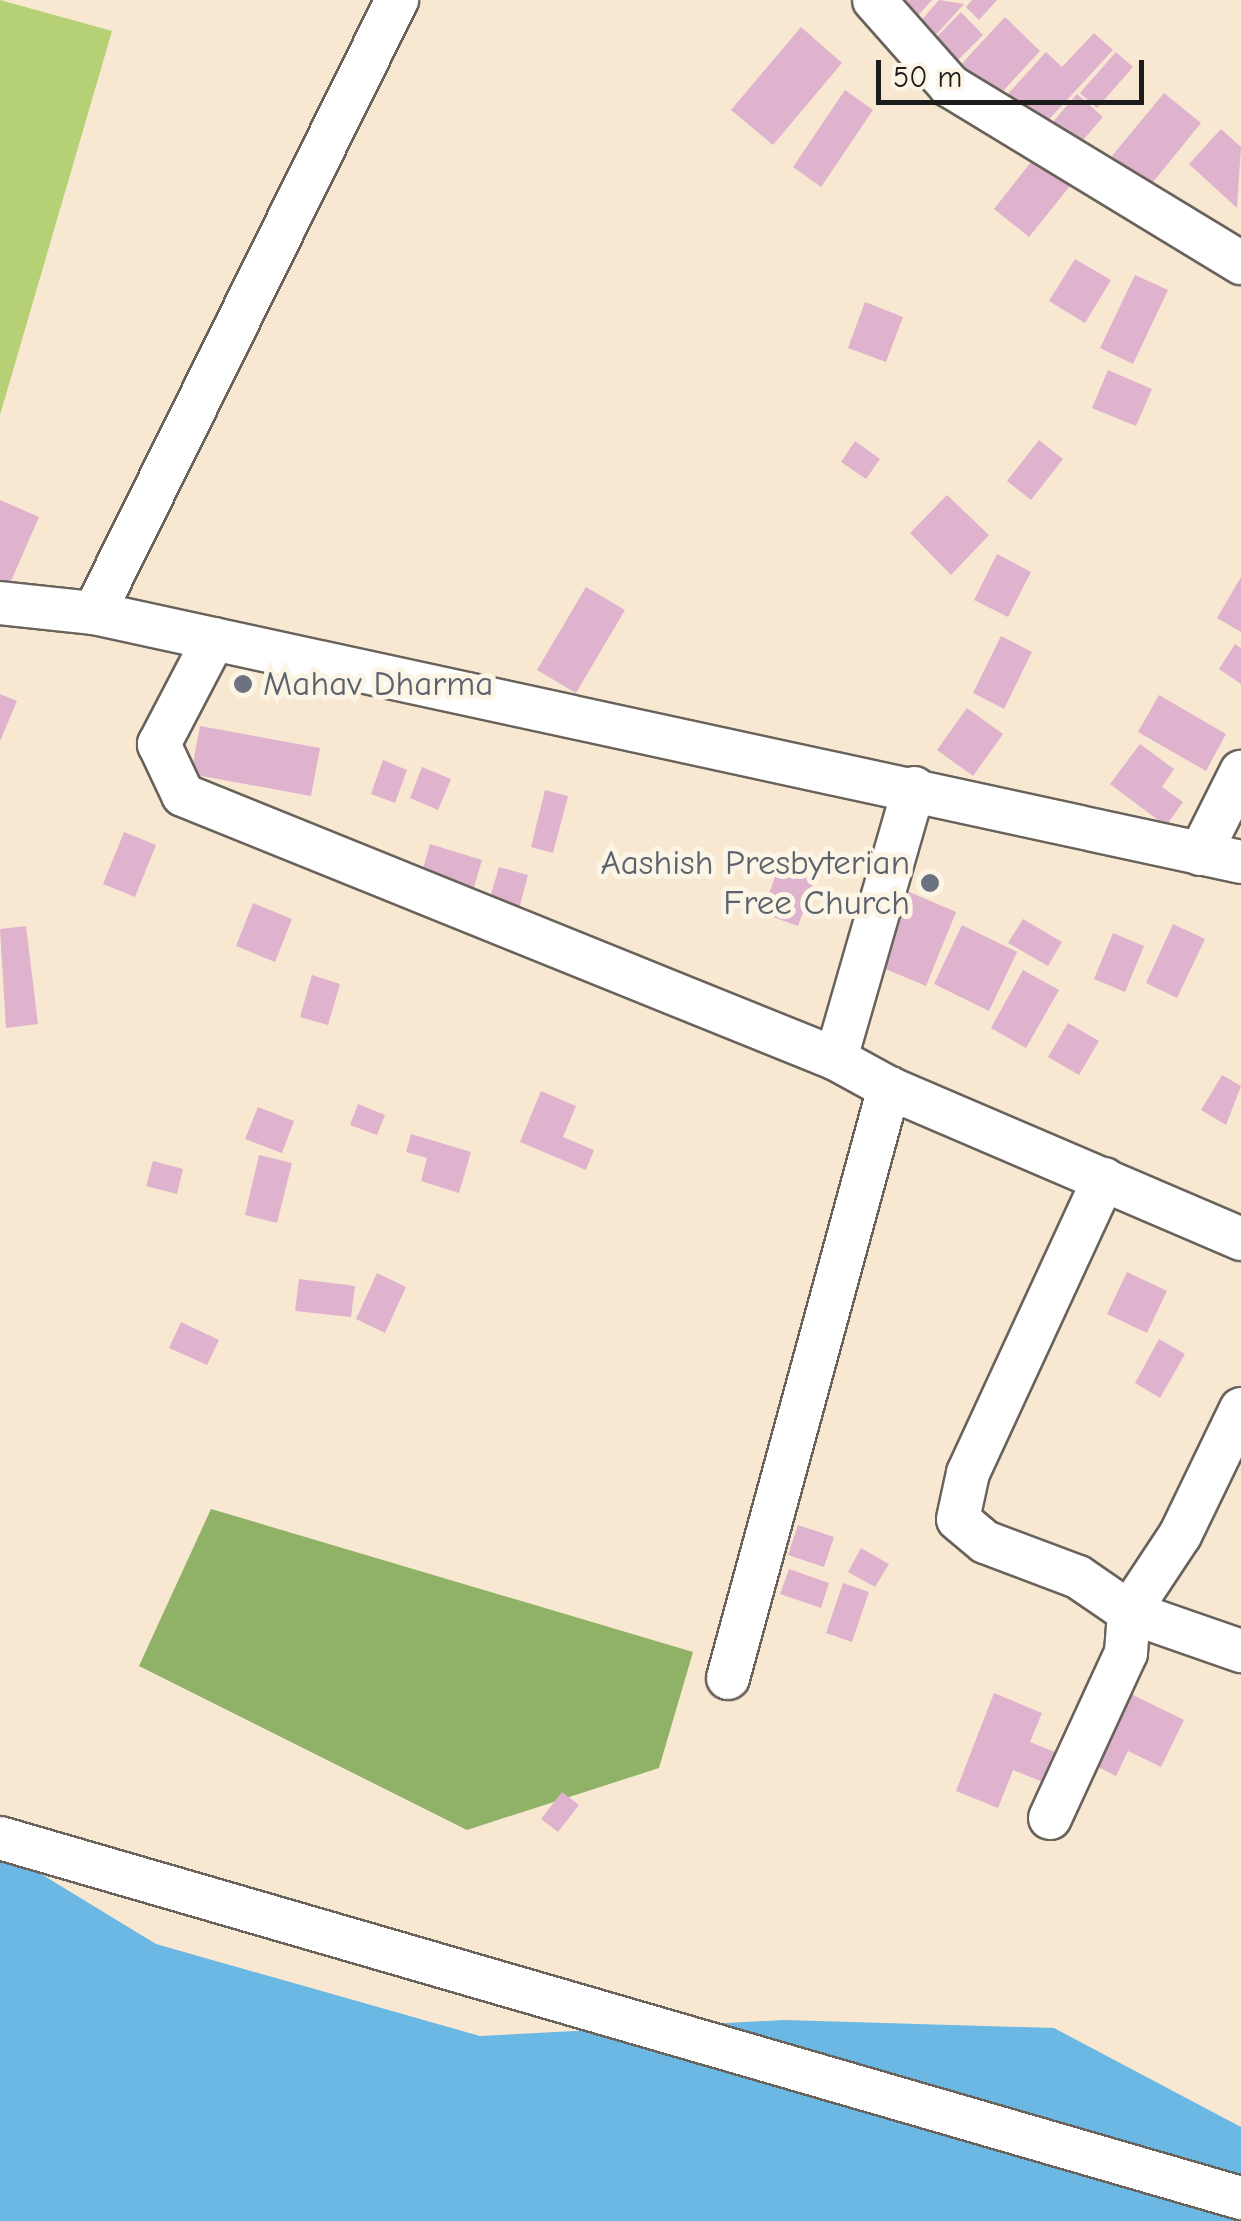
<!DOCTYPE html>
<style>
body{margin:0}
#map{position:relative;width:1241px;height:2221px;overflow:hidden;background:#f8e8d2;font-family:"Comic Neue",sans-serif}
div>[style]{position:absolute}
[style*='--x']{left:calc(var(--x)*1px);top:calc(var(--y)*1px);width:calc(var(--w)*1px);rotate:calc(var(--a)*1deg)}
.green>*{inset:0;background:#b6d076}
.forest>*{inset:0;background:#90b267}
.water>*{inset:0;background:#6bb8e5}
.building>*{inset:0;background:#dfb3ce}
.roads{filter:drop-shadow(2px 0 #69635c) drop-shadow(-2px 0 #69635c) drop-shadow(0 2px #69635c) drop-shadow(0 -2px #69635c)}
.street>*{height:42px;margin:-21px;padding:0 21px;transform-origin:21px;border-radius:21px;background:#fff}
.dots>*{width:28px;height:28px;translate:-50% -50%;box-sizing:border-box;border:5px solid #fcf5e5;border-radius:50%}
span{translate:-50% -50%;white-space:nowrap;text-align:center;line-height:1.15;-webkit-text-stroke:10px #fcf5e5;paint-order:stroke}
.worship-label{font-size:35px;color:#5b616d}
.left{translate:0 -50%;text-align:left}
.right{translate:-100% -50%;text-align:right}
.scale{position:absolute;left:876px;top:60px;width:268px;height:45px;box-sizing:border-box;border:5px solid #1c1c1c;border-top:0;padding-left:12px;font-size:30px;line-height:35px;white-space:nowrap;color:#1c1c1c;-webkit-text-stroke:8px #fcf5e5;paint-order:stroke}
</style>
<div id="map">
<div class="green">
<i style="clip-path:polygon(0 0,112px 31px,0 415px)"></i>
</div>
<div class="forest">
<i style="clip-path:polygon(211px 1509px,693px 1652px,659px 1768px,467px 1830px,139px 1666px)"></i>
</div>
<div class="water">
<i style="clip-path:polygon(0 1849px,156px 1944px,480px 2036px,784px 2020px,1054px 2028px,1241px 2127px,1241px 2221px,0 2221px)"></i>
</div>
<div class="building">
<i style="clip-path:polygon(907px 0,932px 0,914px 20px,900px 8px)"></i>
<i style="clip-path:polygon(939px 0,964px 4px,932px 39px,917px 25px)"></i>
<i style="clip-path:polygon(972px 0,997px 0,979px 20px,966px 7px)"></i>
<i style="clip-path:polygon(961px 12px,983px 35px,944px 74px,922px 52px)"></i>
<i style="clip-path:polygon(1005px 17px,1040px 51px,991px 104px,955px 71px)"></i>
<i style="clip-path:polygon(801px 27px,842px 63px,773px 145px,731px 110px)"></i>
<i style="clip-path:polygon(1094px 33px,1113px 50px,1042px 127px,1007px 95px,1046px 52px,1062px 67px)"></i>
<i style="clip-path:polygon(1116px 52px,1133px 67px,1097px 108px,1080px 93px)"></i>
<i style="clip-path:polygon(845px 90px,873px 110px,821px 187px,793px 167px)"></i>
<i style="clip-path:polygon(1164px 93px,1201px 123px,1149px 187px,1112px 156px)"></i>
<i style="clip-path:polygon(1077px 94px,1103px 117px,1071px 154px,1045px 131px)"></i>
<i style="clip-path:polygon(1221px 129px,1241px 147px,1237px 208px,1189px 164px)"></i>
<i style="clip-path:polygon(1035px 157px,1070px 186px,1029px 237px,994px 209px)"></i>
<i style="clip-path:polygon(1075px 259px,1111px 280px,1085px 323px,1049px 301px)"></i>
<i style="clip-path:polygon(1135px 275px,1168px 290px,1133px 364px,1100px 348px)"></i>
<i style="clip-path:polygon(865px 302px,903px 317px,886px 362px,848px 348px)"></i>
<i style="clip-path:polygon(1108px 370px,1152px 389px,1136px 426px,1092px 408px)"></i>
<i style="clip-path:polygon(1039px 440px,1063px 459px,1031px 500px,1007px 481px)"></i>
<i style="clip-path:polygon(855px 441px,880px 459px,866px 479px,841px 462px)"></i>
<i style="clip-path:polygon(947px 495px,989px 535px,951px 575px,910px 533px)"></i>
<i style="clip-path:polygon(0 500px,39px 517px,8px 588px,0 584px)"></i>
<i style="clip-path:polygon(997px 554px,1031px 572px,1008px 617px,974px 600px)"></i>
<i style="clip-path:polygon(1241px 577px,1241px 632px,1217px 618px)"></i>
<i style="clip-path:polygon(586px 587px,625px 610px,576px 693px,537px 670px)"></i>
<i style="clip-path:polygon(1001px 636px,1032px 652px,1004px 709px,973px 693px)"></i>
<i style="clip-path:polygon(1235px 644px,1241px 648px,1241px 684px,1219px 669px)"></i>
<i style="clip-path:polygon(0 694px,17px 701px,0 741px)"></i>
<i style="clip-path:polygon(1159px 695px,1226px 734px,1206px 771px,1138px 732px)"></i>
<i style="clip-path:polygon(967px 708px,1003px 734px,973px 776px,937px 750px)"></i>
<i style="clip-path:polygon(200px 726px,320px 748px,311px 796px,191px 774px)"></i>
<i style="clip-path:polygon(1140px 744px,1174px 769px,1162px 787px,1183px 802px,1166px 826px,1110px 784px)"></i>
<i style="clip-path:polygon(383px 760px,407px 770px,395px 803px,371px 794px)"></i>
<i style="clip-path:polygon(422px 767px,451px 779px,438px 810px,410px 798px)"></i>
<i style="clip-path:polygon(545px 790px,568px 796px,553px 853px,531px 847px)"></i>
<i style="clip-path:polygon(124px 832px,156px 845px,135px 897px,103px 884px)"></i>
<i style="clip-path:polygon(430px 844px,482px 860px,472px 894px,420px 879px)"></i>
<i style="clip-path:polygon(781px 860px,817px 873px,798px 926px,762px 913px)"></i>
<i style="clip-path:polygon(499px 867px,528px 875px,519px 909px,489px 901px)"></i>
<i style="clip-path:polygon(907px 891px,956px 912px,926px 986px,876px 965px)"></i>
<i style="clip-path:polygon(253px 903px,292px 919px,275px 962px,236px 946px)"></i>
<i style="clip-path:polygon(1023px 919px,1062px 942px,1048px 966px,1008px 943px)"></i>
<i style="clip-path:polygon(1173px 924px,1205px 939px,1177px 998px,1146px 983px)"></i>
<i style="clip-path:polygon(962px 925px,1017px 952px,989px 1011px,934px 984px)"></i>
<i style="clip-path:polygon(26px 926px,38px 1024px,6px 1028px,0 929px)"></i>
<i style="clip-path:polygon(1113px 933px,1144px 946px,1125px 992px,1094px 979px)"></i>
<i style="clip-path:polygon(1023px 970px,1059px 990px,1026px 1048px,991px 1028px)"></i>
<i style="clip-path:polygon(312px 975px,340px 984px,328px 1025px,300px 1017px)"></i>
<i style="clip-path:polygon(1068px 1023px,1099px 1041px,1079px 1075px,1048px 1057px)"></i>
<i style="clip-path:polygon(1222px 1075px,1241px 1086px,1226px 1125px,1201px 1110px)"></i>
<i style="clip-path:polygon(541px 1091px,576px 1106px,563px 1137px,594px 1150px,586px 1170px,520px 1142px)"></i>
<i style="clip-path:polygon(358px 1104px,385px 1115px,377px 1135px,350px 1125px)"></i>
<i style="clip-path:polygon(258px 1107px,294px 1121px,282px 1153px,245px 1139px)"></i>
<i style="clip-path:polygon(411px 1134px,471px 1152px,459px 1193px,421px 1181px,427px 1158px,406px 1152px)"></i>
<i style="clip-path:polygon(259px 1155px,292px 1163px,277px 1223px,245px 1215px)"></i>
<i style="clip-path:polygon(153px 1161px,183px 1169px,177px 1194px,146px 1186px)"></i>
<i style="clip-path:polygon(1127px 1272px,1167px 1291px,1147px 1333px,1107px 1314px)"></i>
<i style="clip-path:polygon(377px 1273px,406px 1287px,385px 1333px,356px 1319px)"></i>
<i style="clip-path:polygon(299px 1279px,355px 1286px,351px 1317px,295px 1311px)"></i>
<i style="clip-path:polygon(181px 1322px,219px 1340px,207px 1365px,169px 1348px)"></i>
<i style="clip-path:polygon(1159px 1339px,1185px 1354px,1160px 1398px,1135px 1383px)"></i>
<i style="clip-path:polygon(798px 1525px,834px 1537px,824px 1567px,788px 1555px)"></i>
<i style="clip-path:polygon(861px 1548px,889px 1564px,875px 1587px,848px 1572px)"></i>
<i style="clip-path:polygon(789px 1569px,829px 1583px,821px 1608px,780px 1594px)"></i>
<i style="clip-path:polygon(843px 1583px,869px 1592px,852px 1642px,826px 1633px)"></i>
<i style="clip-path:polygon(1123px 1690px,1184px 1720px,1161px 1767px,1128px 1751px,1116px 1776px,1088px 1762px)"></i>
<i style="clip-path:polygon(994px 1693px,1042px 1713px,1030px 1742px,1060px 1754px,1048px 1784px,1013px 1770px,998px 1808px,956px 1791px)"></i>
<i style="clip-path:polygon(562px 1792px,579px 1805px,558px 1832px,541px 1819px)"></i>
</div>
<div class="roads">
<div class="street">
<i style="--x:874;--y:0;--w:115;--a:48.5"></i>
<i style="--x:950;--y:86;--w:341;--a:31.3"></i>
<i style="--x:0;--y:603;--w:95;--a:6.1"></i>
<i style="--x:94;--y:613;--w:1174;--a:12.25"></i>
<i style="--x:94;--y:613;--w:684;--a:-63.7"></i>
<i style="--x:214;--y:639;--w:119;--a:117.6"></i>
<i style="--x:159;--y:744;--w:56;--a:64.8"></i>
<i style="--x:183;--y:795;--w:704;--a:22.01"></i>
<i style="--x:914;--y:788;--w:282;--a:106.1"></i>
<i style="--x:836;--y:1059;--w:60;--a:28.7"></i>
<i style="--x:889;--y:1088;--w:383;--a:23.2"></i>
<i style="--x:1200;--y:854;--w:92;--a:-63.4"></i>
<i style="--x:1241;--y:1409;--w:140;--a:115.8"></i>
<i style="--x:1180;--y:1535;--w:92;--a:123.5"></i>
<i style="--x:1129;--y:1612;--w:119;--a:19.2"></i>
<i style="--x:728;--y:1678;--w:612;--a:-74.74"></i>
<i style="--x:1050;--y:1818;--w:182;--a:-65.3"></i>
<i style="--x:1126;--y:1653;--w:41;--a:-85.8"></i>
<i style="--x:1129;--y:1612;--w:62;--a:-145.5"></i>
<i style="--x:1078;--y:1577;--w:99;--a:-159.4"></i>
<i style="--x:985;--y:1542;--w:35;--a:-140"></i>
<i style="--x:958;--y:1519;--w:47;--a:-77.7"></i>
<i style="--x:968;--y:1473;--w:324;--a:-65.2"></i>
<i style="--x:0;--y:1838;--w:1292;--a:16.18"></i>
</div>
</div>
<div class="dots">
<i style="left:243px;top:684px;background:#6b7280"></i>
<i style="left:930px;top:883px;background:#6b7280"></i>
</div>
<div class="worship-label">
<span class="left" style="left:263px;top:684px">Mahav Dharma</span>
<span class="right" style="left:910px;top:883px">Aashish Presbyterian<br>Free Church</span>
</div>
<div class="scale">50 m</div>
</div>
